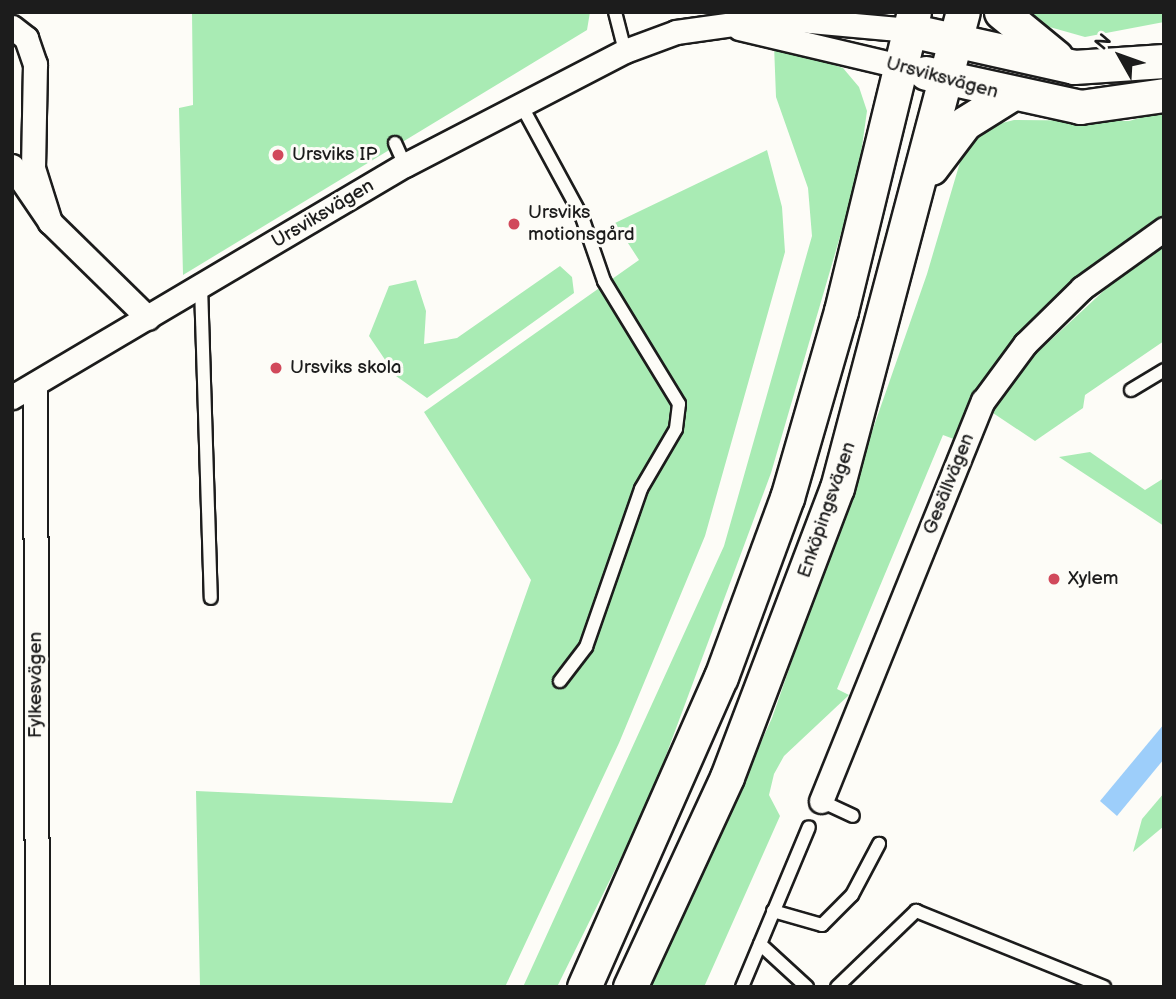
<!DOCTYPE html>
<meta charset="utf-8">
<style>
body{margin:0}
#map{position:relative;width:1176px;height:999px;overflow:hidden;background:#fdfcf7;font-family:"Balsamiq Sans",sans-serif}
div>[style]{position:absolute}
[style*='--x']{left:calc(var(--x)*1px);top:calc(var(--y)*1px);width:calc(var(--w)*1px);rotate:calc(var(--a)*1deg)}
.green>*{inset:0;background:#a9ebb4}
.water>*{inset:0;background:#9dcefa}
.roads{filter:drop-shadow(2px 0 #1c1c1c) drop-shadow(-2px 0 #1c1c1c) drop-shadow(0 2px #1c1c1c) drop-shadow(0 -2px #1c1c1c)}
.lane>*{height:12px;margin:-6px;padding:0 6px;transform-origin:6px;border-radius:6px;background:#fdfcf7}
.street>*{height:23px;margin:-11.5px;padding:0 11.5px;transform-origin:11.5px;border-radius:11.5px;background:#fdfcf7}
.secondary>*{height:33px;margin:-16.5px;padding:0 16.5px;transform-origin:16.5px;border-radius:16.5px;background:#fdfcf7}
.dots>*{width:19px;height:19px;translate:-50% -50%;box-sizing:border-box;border:4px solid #fdfcf7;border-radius:50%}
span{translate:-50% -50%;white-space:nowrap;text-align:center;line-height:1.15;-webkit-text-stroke:6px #fdfcf7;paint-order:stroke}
.street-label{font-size:19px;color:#1c1c1c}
.poi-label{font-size:19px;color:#1c1c1c}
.left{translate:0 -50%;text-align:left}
.frame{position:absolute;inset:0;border:14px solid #1c1c1c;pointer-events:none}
.north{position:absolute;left:1085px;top:21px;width:70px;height:70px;-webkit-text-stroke:5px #fdfcf7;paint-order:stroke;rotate:310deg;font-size:19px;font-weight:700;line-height:28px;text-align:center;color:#1c1c1c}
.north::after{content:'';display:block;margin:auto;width:24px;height:32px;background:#1c1c1c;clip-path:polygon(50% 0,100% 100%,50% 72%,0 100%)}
</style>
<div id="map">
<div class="green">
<i style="clip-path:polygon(192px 12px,590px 12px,587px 30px,183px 275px,179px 108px,193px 105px)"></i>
<i style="clip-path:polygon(1024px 12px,1164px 12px,1164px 22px,1085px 37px,1039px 24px)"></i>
<i style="clip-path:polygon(774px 45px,843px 68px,859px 87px,867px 111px,858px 175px,771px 473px,649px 801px,557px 987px,523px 987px,724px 546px,812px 236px,808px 188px,776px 97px)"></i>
<i style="clip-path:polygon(1164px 111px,1164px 220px,1034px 318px,982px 383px,959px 441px,943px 435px,837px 689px,849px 695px,784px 756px,774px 774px,769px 795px,780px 816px,704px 987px,650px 987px,772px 718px,927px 274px,963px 152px,990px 126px,1014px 120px,1129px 121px)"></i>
<i style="clip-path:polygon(767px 150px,782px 207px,785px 252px,705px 536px,619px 743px,505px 987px,200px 987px,196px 791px,452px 803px,531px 580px,424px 412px,639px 260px,615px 223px)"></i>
<i style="clip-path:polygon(1164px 247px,1164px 341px,1085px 395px,1083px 408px,1035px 441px,993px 413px,1025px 364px,1110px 285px)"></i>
<i style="clip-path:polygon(560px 266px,572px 277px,574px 293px,427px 398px,396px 376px,369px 336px,389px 286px,416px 280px,426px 311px,424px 344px,457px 338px)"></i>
<i style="clip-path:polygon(1090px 452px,1145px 490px,1164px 478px,1164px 526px,1059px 457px)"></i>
<i style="clip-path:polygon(1164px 793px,1164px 826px,1133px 852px,1142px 819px)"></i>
</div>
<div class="water">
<i style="clip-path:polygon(1164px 724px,1164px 759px,1117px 816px,1100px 801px)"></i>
</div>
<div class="roads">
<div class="lane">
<i style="--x:615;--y:12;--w:40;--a:75.6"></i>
<i style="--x:519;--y:101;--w:132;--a:61.5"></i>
<i style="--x:582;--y:217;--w:68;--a:71"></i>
<i style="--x:604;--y:281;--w:144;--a:58.6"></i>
<i style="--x:679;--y:404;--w:25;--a:97"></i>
<i style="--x:676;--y:429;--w:69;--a:120.3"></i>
<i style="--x:641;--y:489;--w:167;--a:109.2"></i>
<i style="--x:586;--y:647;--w:43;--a:127.4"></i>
<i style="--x:395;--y:143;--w:24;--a:66"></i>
<i style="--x:201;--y:286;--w:312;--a:88.2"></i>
<i style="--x:1131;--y:390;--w:39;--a:-31"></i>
<i style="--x:821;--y:801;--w:35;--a:25"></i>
<i style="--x:773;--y:911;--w:51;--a:15.9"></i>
<i style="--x:822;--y:925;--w:42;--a:-45"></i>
<i style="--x:852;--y:895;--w:58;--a:-62.1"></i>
<i style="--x:760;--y:944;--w:64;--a:42.5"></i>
<i style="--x:742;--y:987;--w:173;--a:-67.3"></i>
<i style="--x:837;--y:987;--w:110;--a:-43.9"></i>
<i style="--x:916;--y:911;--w:203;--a:22"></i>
</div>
<div class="street">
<i style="--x:12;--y:27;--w:18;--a:38"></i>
<i style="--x:26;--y:38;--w:28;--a:71"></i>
<i style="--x:35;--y:64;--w:104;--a:91.1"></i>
<i style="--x:33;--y:168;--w:57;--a:72.5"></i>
<i style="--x:739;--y:28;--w:165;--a:13.3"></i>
<i style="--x:12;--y:166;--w:68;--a:55.8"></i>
<i style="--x:50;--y:222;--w:137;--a:44.4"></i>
<i style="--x:35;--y:384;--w:603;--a:89.81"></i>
<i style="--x:12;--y:397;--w:456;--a:-30.6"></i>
<i style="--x:405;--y:165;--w:248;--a:-27.4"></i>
<i style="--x:625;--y:51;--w:54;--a:-20.4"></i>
<i style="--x:676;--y:32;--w:102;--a:-7.9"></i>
<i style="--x:777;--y:18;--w:133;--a:5.2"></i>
<i style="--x:821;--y:801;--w:432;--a:-68"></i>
<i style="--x:983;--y:401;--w:71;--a:-53.6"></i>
<i style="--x:1025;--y:344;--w:80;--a:-44.5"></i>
<i style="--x:1082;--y:288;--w:101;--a:-35.7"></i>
</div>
<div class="secondary">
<i style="--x:1001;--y:12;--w:71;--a:39.3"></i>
<i style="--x:909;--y:30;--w:169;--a:12.6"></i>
<i style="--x:1074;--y:67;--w:90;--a:-3.8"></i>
<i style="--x:926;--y:73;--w:158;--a:12.4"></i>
<i style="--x:1080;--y:107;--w:85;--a:-8.1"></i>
<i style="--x:931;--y:168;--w:56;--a:-52.9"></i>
<i style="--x:965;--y:123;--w:51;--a:-32.1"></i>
<i style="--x:584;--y:987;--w:339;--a:-66.2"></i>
<i style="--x:721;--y:677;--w:191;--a:-69.8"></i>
<i style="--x:787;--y:498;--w:195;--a:-73.9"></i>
<i style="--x:841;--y:311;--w:308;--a:-76.3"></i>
<i style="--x:630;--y:987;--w:231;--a:-65.2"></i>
<i style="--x:727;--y:777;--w:309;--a:-69.2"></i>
<i style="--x:837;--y:488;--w:492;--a:-75.2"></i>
</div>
</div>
<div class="dots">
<i style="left:278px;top:155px;background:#d1495b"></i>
<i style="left:514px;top:224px;background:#d1495b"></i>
<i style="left:276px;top:368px;background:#d1495b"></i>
<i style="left:1054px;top:579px;background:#d1495b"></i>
</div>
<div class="street-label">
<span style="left:942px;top:78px;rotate:15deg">Ursviksvägen</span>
<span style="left:323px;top:214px;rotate:-31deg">Ursviksvägen</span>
<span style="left:949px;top:484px;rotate:-68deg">Gesällvägen</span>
<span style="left:827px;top:510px;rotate:-71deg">Enköpingsvägen</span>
<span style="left:36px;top:685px;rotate:-90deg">Fylkesvägen</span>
</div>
<div class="poi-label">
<span class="left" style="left:292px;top:155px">Ursviks IP</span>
<span class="left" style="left:528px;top:224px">Ursviks<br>motionsgård</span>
<span class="left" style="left:290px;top:368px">Ursviks skola</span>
<span class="left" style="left:1068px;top:579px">Xylem</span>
</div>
<div class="frame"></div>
<div class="north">N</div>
</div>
